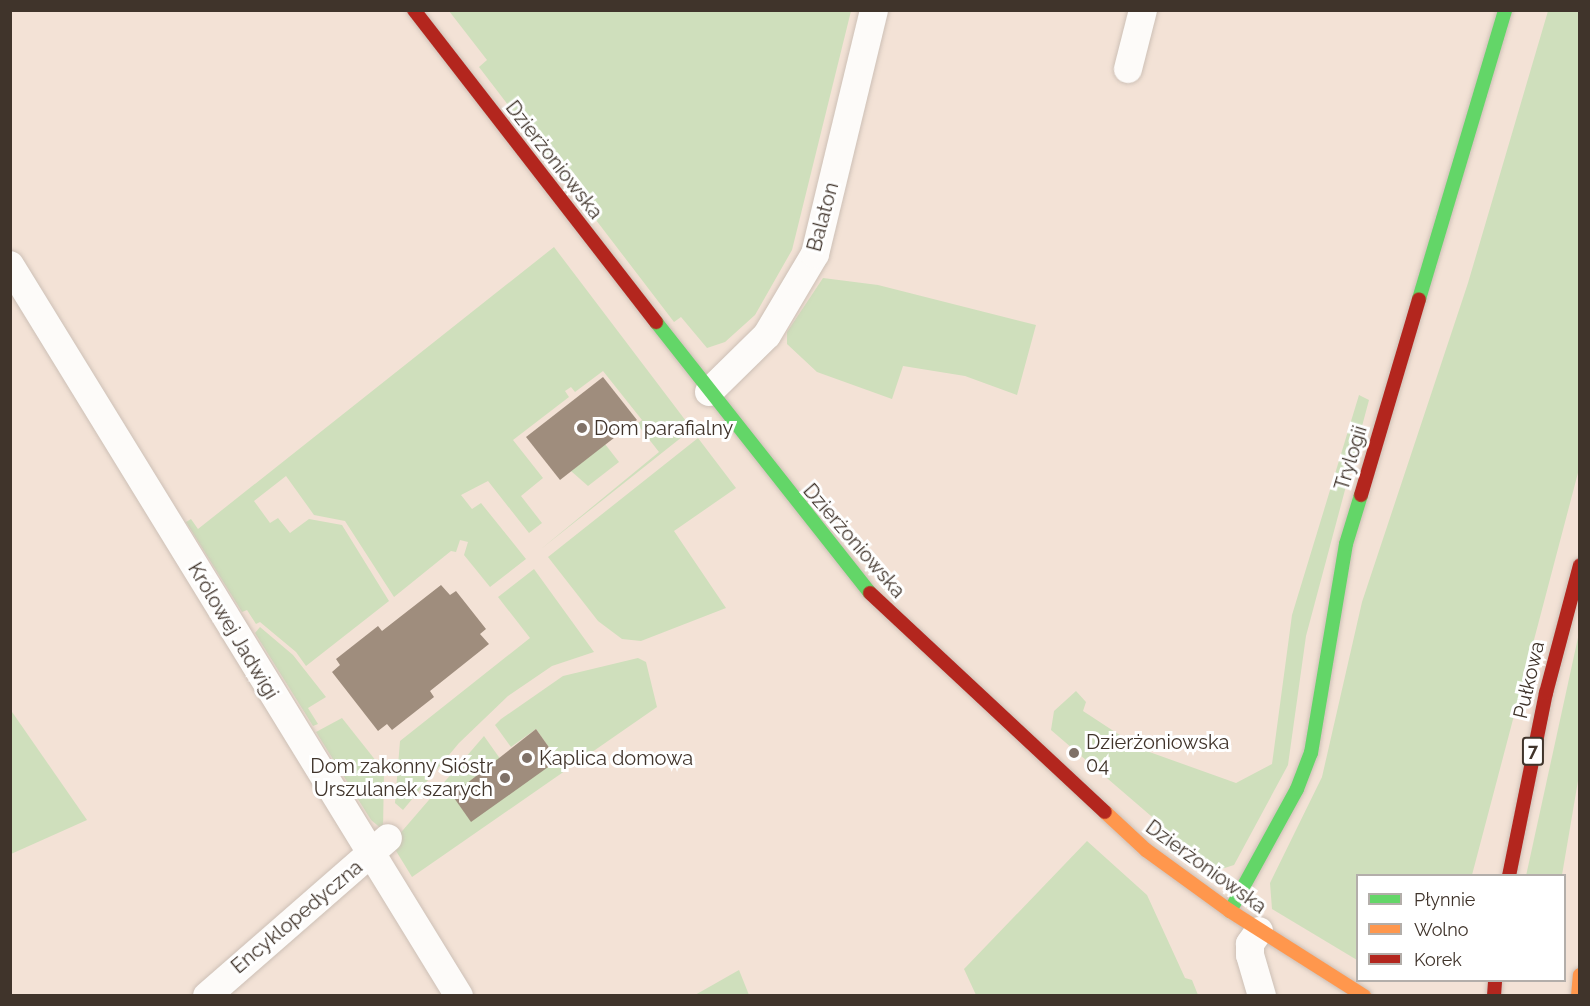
<!DOCTYPE html>
<html>
<head>
<meta charset="utf-8">
<style>
  body { margin:0 }
  #map { position:relative; width:1590px; height:1006px; overflow:hidden; background:#f3e2d6; font-family:Raleway,sans-serif }
  div>[style] { position:absolute }
  .green>* { inset:0; background:#cfdfbc }
  .building>* { inset:0; background:#9f8d7d }
  .roads { filter:drop-shadow(0 0 2px #cdc0b6) drop-shadow(0 0 2px #cdc0b6) }
  .street>* { height:28px; margin:-14px; padding:0 14px; transform-origin:14px; border-radius:14px; background:#fdfbf9 }
  .fast>* { height:14px; margin:-7px; padding:0 7px; transform-origin:7px; border-radius:7px; background:#63d668 }
  .slow>* { height:14px; margin:-7px; padding:0 7px; transform-origin:7px; border-radius:7px; background:#ff974d }
  .jam>* { height:14px; margin:-7px; padding:0 7px; transform-origin:7px; border-radius:7px; background:#b3261e }
  .dots>* { width:16px; height:16px; translate:-50% -50%; box-sizing:border-box; border:3px solid #fff; border-radius:50% }
  span { translate:-50% -50%; white-space:nowrap; text-align:center; line-height:1.15; -webkit-text-stroke:6px #fff; paint-order:stroke }
  .shield-label span { padding:2px 4px; background:#fff; border:2px solid; border-radius:4px; -webkit-text-stroke-width:0 }
  .shield-label { font-size:18px; color:#40342b; font-weight:700 }
  .street-label { font-size:20px; color:#40342b }
  .poi-label { font-size:20px; color:#40342b }
  .left { translate:0 -50%; text-align:left }
  .right { translate:-100% -50%; text-align:right }
  .frame { position:absolute; inset:0; border:12px solid #40342b; pointer-events:none }
  .legend { position:absolute; left:1356px; top:874px; width:210px; height:108px; box-sizing:border-box; background:#fff; border:2px solid #b3aeaa; margin:0; padding:8px 10px; list-style:none; font-size:18px; color:#40342b }
  .legend li { display:flex; align-items:center; gap:12px; height:30px }
  .legend b { width:30px; border:2px solid #b3aeaa }
</style>
</head>
<body>
<div id="map">
  <div class="green">
    <div style="clip-path:polygon(449px 11px,851px 11px,792px 250px,755px 315px,725px 342px,707px 348px,681px 317px,674px 322px,479px 67px,487px 60px)"></div>
    <div style="clip-path:polygon(1548px 11px,1579px 11px,1579px 469px,1472px 875px,1358px 876px,1357px 960px,1272px 909px,1270px 883px,1322px 777px,1362px 602px,1468px 283px)"></div>
    <div style="clip-path:polygon(554px 247px,692px 429px,541px 549px,659px 452px,637px 424px,642px 420px,603px 371px,575px 392px,571px 387px,565px 391px,569px 397px,513px 440px,543px 478px,521px 496px,542px 523px,529px 533px,488px 481px,461px 495px,472px 509px,481px 503px,526px 559px,490px 587px,464px 555px,468px 542px,460px 540px,456px 552px,451px 551px,394px 597px,345px 521px,314px 515px,286px 476px,254px 501px,270px 523px,278px 518px,290px 533px,309px 519px,342px 525px,389px 601px,306px 666px,296px 652px,260px 622px,256px 624px,247px 610px,242px 612px,186px 522px,191px 519px,198px 529px)"></div>
    <div style="clip-path:polygon(823px 278px,878px 285px,1036px 325px,1017px 395px,965px 376px,903px 366px,892px 399px,817px 372px,787px 344px,787px 332px)"></div>
    <div style="clip-path:polygon(1359px 395px,1369px 400px,1306px 636px,1288px 765px,1234px 865px,1215px 871px,1051px 730px,1054px 711px,1076px 691px,1086px 702px,1083px 711px,1141px 749px,1236px 783px,1272px 764px,1292px 615px)"></div>
    <div style="clip-path:polygon(698px 438px,736px 488px,674px 531px,726px 608px,641px 641px,622px 639px,598px 621px,548px 557px)"></div>
    <div style="clip-path:polygon(605px 444px,619px 462px,588px 486px,571px 471px)"></div>
    <div style="clip-path:polygon(534px 569px,594px 652px,552px 666px,508px 696px,459px 743px,403px 810px,395px 803px,400px 741px,530px 638px,498px 597px)"></div>
    <div style="clip-path:polygon(260px 627px,293px 655px,326px 697px,308px 708px,318px 724px,313px 726px,255px 633px)"></div>
    <div style="clip-path:polygon(1579px 633px,1579px 775px,1562px 875px,1526px 876px)"></div>
    <div style="clip-path:polygon(638px 658px,646px 662px,657px 707px,412px 877px,393px 846px,397px 837px,484px 736px,501px 760px,558px 760px,536px 729px,511px 747px,495px 725px,501px 719px,563px 676px)"></div>
    <div style="clip-path:polygon(10px 709px,87px 820px,11px 854px,10px 854px)"></div>
    <div style="clip-path:polygon(342px 718px,384px 771px,383px 830px,371px 820px,316px 732px)"></div>
    <div style="clip-path:polygon(1087px 841px,1147px 895px,1185px 978px,1192px 980px,1198px 995px,976px 995px,964px 969px)"></div>
    <div style="clip-path:polygon(739px 970px,749px 995px,695px 995px)"></div>
  </div>
  <div class="building">
    <div style="clip-path:polygon(603px 377px,637px 420px,560px 480px,526px 437px)"></div>
    <div style="clip-path:polygon(441px 585px,450px 595px,456px 591px,486px 629px,480px 634px,489px 644px,430px 691px,434px 697px,392px 730px,387px 724px,378px 731px,332px 672px,340px 665px,336px 659px,378px 626px,382px 631px)"></div>
    <div style="clip-path:polygon(536px 729px,558px 760px,471px 822px,452px 795px)"></div>
  </div>
  <div class="roads">
    <div class="street">
      <div style="left:1128px;top:69px;width:61px;rotate:-75.7deg"></div>
      <div style="left:10px;top:265px;width:858px;rotate:58.44deg"></div>
      <div style="left:709px;top:392px;width:81px;rotate:-44.5deg"></div>
      <div style="left:767px;top:335px;width:94px;rotate:-59.3deg"></div>
      <div style="left:815px;top:254px;width:251px;rotate:-76.4deg"></div>
      <div style="left:1259px;top:931px;width:16px;rotate:125deg"></div>
      <div style="left:1250px;top:944px;width:11px;rotate:90deg"></div>
      <div style="left:1250px;top:955px;width:43px;rotate:73.7deg"></div>
      <div style="left:207px;top:996px;width:240px;rotate:-41.1deg"></div>
    </div>
    <div class="fast">
      <div style="left:1419px;top:299px;width:302px;rotate:-73.4deg"></div>
      <div style="left:656px;top:322px;width:345px;rotate:51.7deg"></div>
      <div style="left:1230px;top:911px;width:139px;rotate:-61.2deg"></div>
      <div style="left:1297px;top:789px;width:39px;rotate:-69deg"></div>
      <div style="left:1311px;top:753px;width:212px;rotate:-80.5deg"></div>
      <div style="left:1346px;top:544px;width:51px;rotate:-73deg"></div>
    </div>
    <div class="slow">
      <div style="left:1105px;top:812px;width:56px;rotate:42.8deg"></div>
      <div style="left:1146px;top:850px;width:104px;rotate:36deg"></div>
      <div style="left:1230px;top:911px;width:159px;rotate:32.4deg"></div>
      <div style="left:1578px;top:996px;width:21px;rotate:-85deg"></div>
    </div>
    <div class="jam">
      <div style="left:414px;top:10px;width:395px;rotate:52.2deg"></div>
      <div style="left:1361px;top:495px;width:204px;rotate:-73.5deg"></div>
      <div style="left:870px;top:593px;width:321px;rotate:43deg"></div>
      <div style="left:1509px;top:876px;width:187px;rotate:-78.6deg"></div>
      <div style="left:1546px;top:693px;width:132px;rotate:-75.1deg"></div>
      <div style="left:1494px;top:996px;width:16px;rotate:-86deg"></div>
    </div>
  </div>
  <div class="dots">
    <div style="left:582px;top:428px;background:#7f7167"></div>
    <div style="left:1074px;top:753px;background:#7f7167"></div>
    <div style="left:527px;top:758px;background:#7f7167"></div>
    <div style="left:505px;top:778px;background:#7f7167"></div>
  </div>
  <div class="shield-label">
    <span style="left:1533px;top:751px">7</span>
  </div>
  <div class="street-label">
    <span style="left:554px;top:160px;rotate:52deg">Dzierżoniowska</span>
    <span style="left:823px;top:217px;rotate:-75deg">Balaton</span>
    <span style="left:1351px;top:458px;rotate:-73deg">Trylogii</span>
    <span style="left:854px;top:541px;rotate:49deg">Dzierżoniowska</span>
    <span style="left:233px;top:631px;rotate:59deg">Królowej Jadwigi</span>
    <span style="left:1529px;top:680px;rotate:-77deg">Pułkowa</span>
    <span style="left:1206px;top:867px;rotate:36deg">Dzierżoniowska</span>
    <span style="left:297px;top:917px;rotate:-40deg">Encyklopedyczna</span>
  </div>
  <div class="poi-label">
    <span class="left" style="left:594px;top:428px">Dom parafialny</span>
    <span class="left" style="left:1086px;top:754px">Dzierżoniowska<br>04</span>
    <span class="left" style="left:539px;top:758px">Kaplica domowa</span>
    <span class="right" style="left:493px;top:778px">Dom zakonny Sióstr<br>Urszulanek szarych</span>
  </div>
  <div class="frame"></div>
  <ul class="legend">
  <li><b style="height:8px;background:#63d668"></b>Płynnie</li>
  <li><b style="height:8px;background:#ff974d"></b>Wolno</li>
  <li><b style="height:8px;background:#b3261e"></b>Korek</li>
  </ul>
</div>
</body>
</html>
